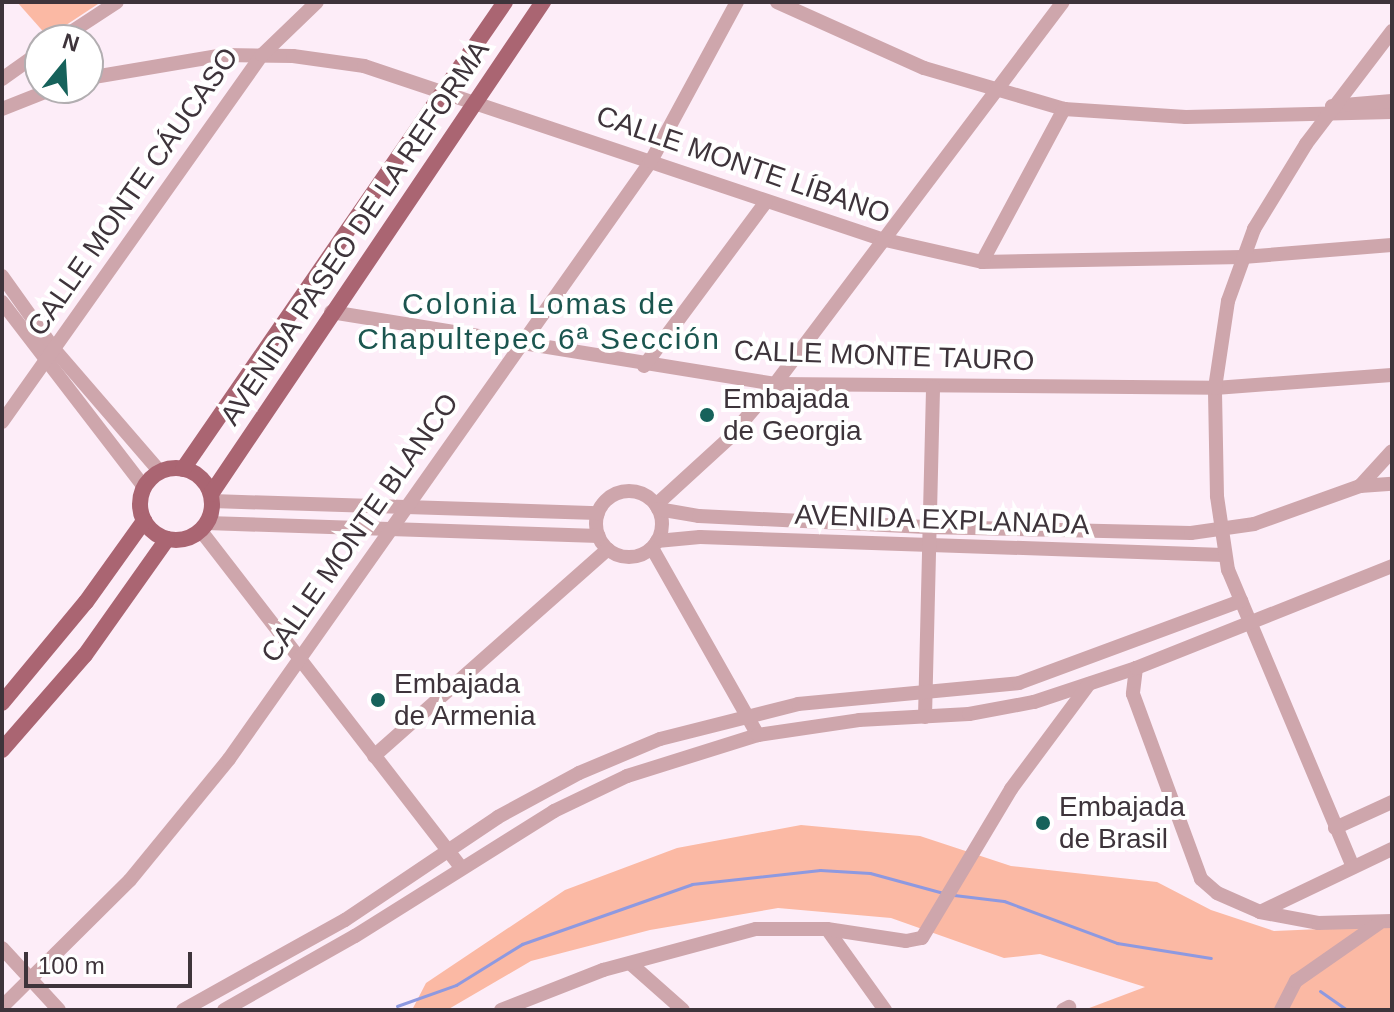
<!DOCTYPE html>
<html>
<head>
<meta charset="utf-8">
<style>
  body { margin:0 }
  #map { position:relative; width:1394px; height:1012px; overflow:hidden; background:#fdedf8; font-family:Helvetica,sans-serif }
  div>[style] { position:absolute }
  .green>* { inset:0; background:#fbb9a4 }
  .stream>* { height:3px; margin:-1.5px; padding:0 1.5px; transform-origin:1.5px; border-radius:1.5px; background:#8e99e0 }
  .minor>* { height:14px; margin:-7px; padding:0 7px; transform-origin:7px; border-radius:7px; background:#cea6ac }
  .minor>.ring { margin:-7px; padding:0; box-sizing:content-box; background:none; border:14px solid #cea6ac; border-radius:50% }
  .major>* { height:16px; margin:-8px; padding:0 8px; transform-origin:8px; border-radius:8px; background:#aa6572 }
  .major>.ring { margin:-8px; padding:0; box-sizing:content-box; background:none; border:16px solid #aa6572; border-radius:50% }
  .dots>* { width:22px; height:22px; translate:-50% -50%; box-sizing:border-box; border:4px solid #fff; border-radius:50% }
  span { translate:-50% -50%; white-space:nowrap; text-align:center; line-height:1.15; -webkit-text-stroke:8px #fff; paint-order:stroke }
  .street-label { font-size:28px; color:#3e343b }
  .poi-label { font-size:28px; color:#3e343b }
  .left { translate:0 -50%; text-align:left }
  .neighbourhood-label { font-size:30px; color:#1b554f; letter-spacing:2px }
  .frame { position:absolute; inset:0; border:4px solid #3e343b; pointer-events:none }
  .north { position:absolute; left:24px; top:24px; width:80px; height:80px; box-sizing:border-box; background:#fff; border:2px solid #b2aeb1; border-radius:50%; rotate:18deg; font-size:22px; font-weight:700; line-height:32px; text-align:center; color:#3e343b }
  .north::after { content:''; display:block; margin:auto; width:28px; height:36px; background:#16625b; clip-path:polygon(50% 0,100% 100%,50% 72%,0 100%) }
  .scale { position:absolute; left:24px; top:952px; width:168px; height:36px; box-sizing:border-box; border:4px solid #3e343b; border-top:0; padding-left:10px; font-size:24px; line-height:28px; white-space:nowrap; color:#3e343b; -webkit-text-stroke:6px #fff; paint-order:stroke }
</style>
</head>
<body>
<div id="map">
  <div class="green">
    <div style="clip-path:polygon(17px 2px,101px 2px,48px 37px)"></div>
    <div style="clip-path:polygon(801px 825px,920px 836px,1011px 866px,1157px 882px,1211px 910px,1274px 931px,1392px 926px,1392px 1010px,1084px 1010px,1145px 987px,1040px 954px,1004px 958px,891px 918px,778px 908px,650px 930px,531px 961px,447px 1010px,412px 1010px,426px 983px,565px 890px,677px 848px)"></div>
  </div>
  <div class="stream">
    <div style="left:954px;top:895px;width:50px;rotate:6.8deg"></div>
    <div style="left:1004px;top:901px;width:121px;rotate:20.4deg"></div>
    <div style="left:1117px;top:943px;width:95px;rotate:9.1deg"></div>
    <div style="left:1320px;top:991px;width:33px;rotate:35deg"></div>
    <div style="left:397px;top:1006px;width:63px;rotate:-19.6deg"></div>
    <div style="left:456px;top:985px;width:78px;rotate:-31.8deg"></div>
    <div style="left:522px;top:944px;width:180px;rotate:-19.4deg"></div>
    <div style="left:692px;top:884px;width:129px;rotate:-6.2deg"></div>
    <div style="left:820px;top:870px;width:50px;rotate:3.4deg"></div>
    <div style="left:870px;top:873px;width:76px;rotate:15.3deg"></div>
  </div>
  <div class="minor">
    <div style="left:777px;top:2px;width:161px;rotate:24.2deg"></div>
    <div style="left:924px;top:68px;width:146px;rotate:16.3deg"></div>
    <div style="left:1064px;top:109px;width:122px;rotate:3.8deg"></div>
    <div style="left:1186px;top:117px;width:206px;rotate:-1.4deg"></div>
    <div style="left:59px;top:40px;width:69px;rotate:-33.2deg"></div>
    <div style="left:88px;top:78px;width:138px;rotate:-9.6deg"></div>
    <div style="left:224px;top:55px;width:69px;rotate:0.8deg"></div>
    <div style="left:293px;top:56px;width:72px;rotate:8deg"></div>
    <div style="left:364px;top:66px;width:545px;rotate:18.5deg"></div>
    <div style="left:881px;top:239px;width:104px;rotate:12.8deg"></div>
    <div style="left:982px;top:262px;width:261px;rotate:-1.1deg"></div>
    <div style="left:1243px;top:257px;width:149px;rotate:-4.6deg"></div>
    <div style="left:2px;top:79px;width:47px;rotate:-35.4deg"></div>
    <div style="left:1332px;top:106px;width:60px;rotate:-4.8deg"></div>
    <div style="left:2px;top:109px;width:57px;rotate:-21.6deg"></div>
    <div style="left:982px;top:262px;width:174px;rotate:-61.8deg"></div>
    <div style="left:2px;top:276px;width:90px;rotate:54.5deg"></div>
    <div style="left:54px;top:349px;width:162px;rotate:49.2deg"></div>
    <div style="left:2px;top:302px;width:233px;rotate:52.5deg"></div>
    <div style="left:331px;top:312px;width:450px;rotate:9.2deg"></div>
    <div style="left:775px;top:384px;width:440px;rotate:0.5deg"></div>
    <div style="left:1215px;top:388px;width:177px;rotate:-4.2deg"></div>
    <div style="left:644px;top:366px;width:204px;rotate:-53.4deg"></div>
    <div style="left:2px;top:422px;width:450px;rotate:-54.7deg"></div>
    <div style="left:262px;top:55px;width:76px;rotate:-43.9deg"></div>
    <div style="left:1360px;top:486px;width:47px;rotate:-47.6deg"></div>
    <div class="ring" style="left:596px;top:491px;width:52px;height:52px"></div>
    <div style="left:212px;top:501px;width:386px;rotate:1.8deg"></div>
    <div style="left:656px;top:505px;width:98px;rotate:-42.5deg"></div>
    <div style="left:728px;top:439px;width:72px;rotate:-49.5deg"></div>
    <div style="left:775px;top:384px;width:478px;rotate:-53deg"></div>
    <div style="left:658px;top:509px;width:42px;rotate:9.7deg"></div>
    <div style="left:699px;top:516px;width:227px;rotate:2.8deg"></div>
    <div style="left:926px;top:527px;width:265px;rotate:1.3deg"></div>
    <div style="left:1191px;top:533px;width:64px;rotate:-8.1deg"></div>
    <div style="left:1254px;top:524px;width:113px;rotate:-19.7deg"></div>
    <div style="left:1360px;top:486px;width:32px;rotate:-4deg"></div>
    <div style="left:207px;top:523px;width:392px;rotate:1.9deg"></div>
    <div style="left:201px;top:531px;width:426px;rotate:52.3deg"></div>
    <div style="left:657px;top:541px;width:43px;rotate:-5.3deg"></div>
    <div style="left:700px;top:537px;width:524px;rotate:1.97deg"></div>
    <div style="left:652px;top:548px;width:215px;rotate:60.5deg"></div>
    <div style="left:1136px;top:668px;width:26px;rotate:97deg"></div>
    <div style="left:1133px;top:694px;width:197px;rotate:69.8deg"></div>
    <div style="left:1201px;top:879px;width:21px;rotate:41deg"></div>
    <div style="left:1217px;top:893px;width:47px;rotate:23.8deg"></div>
    <div style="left:1260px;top:912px;width:59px;rotate:10.7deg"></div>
    <div style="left:1318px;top:923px;width:74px;rotate:-1.5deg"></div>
    <div style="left:925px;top:717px;width:330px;rotate:-88.6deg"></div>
    <div style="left:374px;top:756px;width:312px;rotate:-41.5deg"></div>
    <div style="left:1335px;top:828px;width:63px;rotate:-24.5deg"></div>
    <div style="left:1353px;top:867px;width:322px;rotate:-112.8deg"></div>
    <div style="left:1228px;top:570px;width:75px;rotate:-98.5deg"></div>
    <div style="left:1217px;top:496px;width:108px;rotate:-91.1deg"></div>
    <div style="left:1215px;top:388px;width:88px;rotate:-81.5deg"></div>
    <div style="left:1228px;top:301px;width:77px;rotate:-70.1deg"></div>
    <div style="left:1254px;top:229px;width:100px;rotate:-58.5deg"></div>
    <div style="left:1306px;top:144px;width:142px;rotate:-52.7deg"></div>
    <div style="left:1260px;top:912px;width:146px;rotate:-25.5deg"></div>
    <div style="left:827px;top:929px;width:100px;rotate:54.4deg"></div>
    <div style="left:2px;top:948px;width:84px;rotate:47.4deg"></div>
    <div style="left:631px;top:964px;width:69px;rotate:41.5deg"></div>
    <div style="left:2px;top:1007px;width:180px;rotate:-44.8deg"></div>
    <div style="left:130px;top:880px;width:156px;rotate:-50.7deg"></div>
    <div style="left:229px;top:759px;width:732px;rotate:-54.79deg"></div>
    <div style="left:651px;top:161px;width:181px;rotate:-61.6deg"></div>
    <div style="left:183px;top:1010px;width:185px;rotate:-29.1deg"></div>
    <div style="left:345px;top:920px;width:184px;rotate:-33.9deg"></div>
    <div style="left:498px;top:817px;width:92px;rotate:-28.5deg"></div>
    <div style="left:579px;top:773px;width:88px;rotate:-22.8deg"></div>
    <div style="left:660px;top:739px;width:142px;rotate:-14.2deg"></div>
    <div style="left:798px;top:704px;width:222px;rotate:-5.4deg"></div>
    <div style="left:1019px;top:683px;width:237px;rotate:-20.3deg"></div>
    <div style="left:224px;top:1010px;width:150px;rotate:-29.5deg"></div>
    <div style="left:355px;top:936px;width:235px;rotate:-32.1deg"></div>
    <div style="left:554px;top:811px;width:81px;rotate:-25.6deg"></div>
    <div style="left:627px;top:776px;width:137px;rotate:-17.4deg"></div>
    <div style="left:758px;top:735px;width:102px;rotate:-8.4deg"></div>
    <div style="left:859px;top:720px;width:110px;rotate:-3.1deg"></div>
    <div style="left:969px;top:714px;width:66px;rotate:-10.5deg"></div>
    <div style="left:1034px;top:702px;width:108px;rotate:-18.4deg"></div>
    <div style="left:1136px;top:668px;width:276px;rotate:-21.7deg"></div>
    <div style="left:501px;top:1010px;width:110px;rotate:-21.4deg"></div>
    <div style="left:603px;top:970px;width:158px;rotate:-15deg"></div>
    <div style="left:756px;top:929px;width:71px"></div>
    <div style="left:827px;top:929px;width:80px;rotate:8.6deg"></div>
    <div style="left:906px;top:941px;width:16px;rotate:-11deg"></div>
    <div style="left:922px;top:938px;width:174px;rotate:-59.1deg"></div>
    <div style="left:1011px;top:789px;width:131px;rotate:-53.4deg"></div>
    <div style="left:1063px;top:1010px;width:7px;rotate:-27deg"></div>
    <div style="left:1281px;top:1010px;width:33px;rotate:-63deg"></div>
    <div style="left:1296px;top:981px;width:101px;rotate:-34.9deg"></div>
  </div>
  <div class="major">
    <div class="ring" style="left:140px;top:468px;width:56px;height:56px"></div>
    <div style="left:183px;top:469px;width:567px;rotate:-55.41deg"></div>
    <div style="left:211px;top:494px;width:594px;rotate:-55.99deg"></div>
    <div style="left:2px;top:703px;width:131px;rotate:-50.3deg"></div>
    <div style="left:86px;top:602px;width:100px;rotate:-54.4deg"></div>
    <div style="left:2px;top:750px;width:126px;rotate:-48.9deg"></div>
    <div style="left:85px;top:655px;width:142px;rotate:-54.7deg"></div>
  </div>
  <div class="dots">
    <div style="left:707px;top:415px;background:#16625b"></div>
    <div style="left:378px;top:700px;background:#16625b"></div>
    <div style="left:1043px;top:823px;background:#16625b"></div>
  </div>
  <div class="street-label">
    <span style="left:743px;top:165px;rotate:19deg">CALLE MONTE LÍBANO</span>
    <span style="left:133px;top:192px;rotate:-55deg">CALLE MONTE CÁUCASO</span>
    <span style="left:355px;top:233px;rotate:-56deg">AVENIDA PASEO DE LA REFORMA</span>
    <span style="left:884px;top:356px;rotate:2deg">CALLE MONTE TAURO</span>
    <span style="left:942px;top:520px;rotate:2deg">AVENIDA EXPLANADA</span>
    <span style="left:360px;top:528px;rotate:-55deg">CALLE MONTE BLANCO</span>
  </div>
  <div class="poi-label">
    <span class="left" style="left:723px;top:415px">Embajada<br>de Georgia</span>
    <span class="left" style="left:394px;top:700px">Embajada<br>de Armenia</span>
    <span class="left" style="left:1059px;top:823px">Embajada<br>de Brasil</span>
  </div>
  <div class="neighbourhood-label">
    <span style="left:539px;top:321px">Colonia Lomas de<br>Chapultepec 6ª Sección</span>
  </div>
  <div class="frame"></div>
  <div class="north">N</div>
  <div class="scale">100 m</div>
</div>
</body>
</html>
